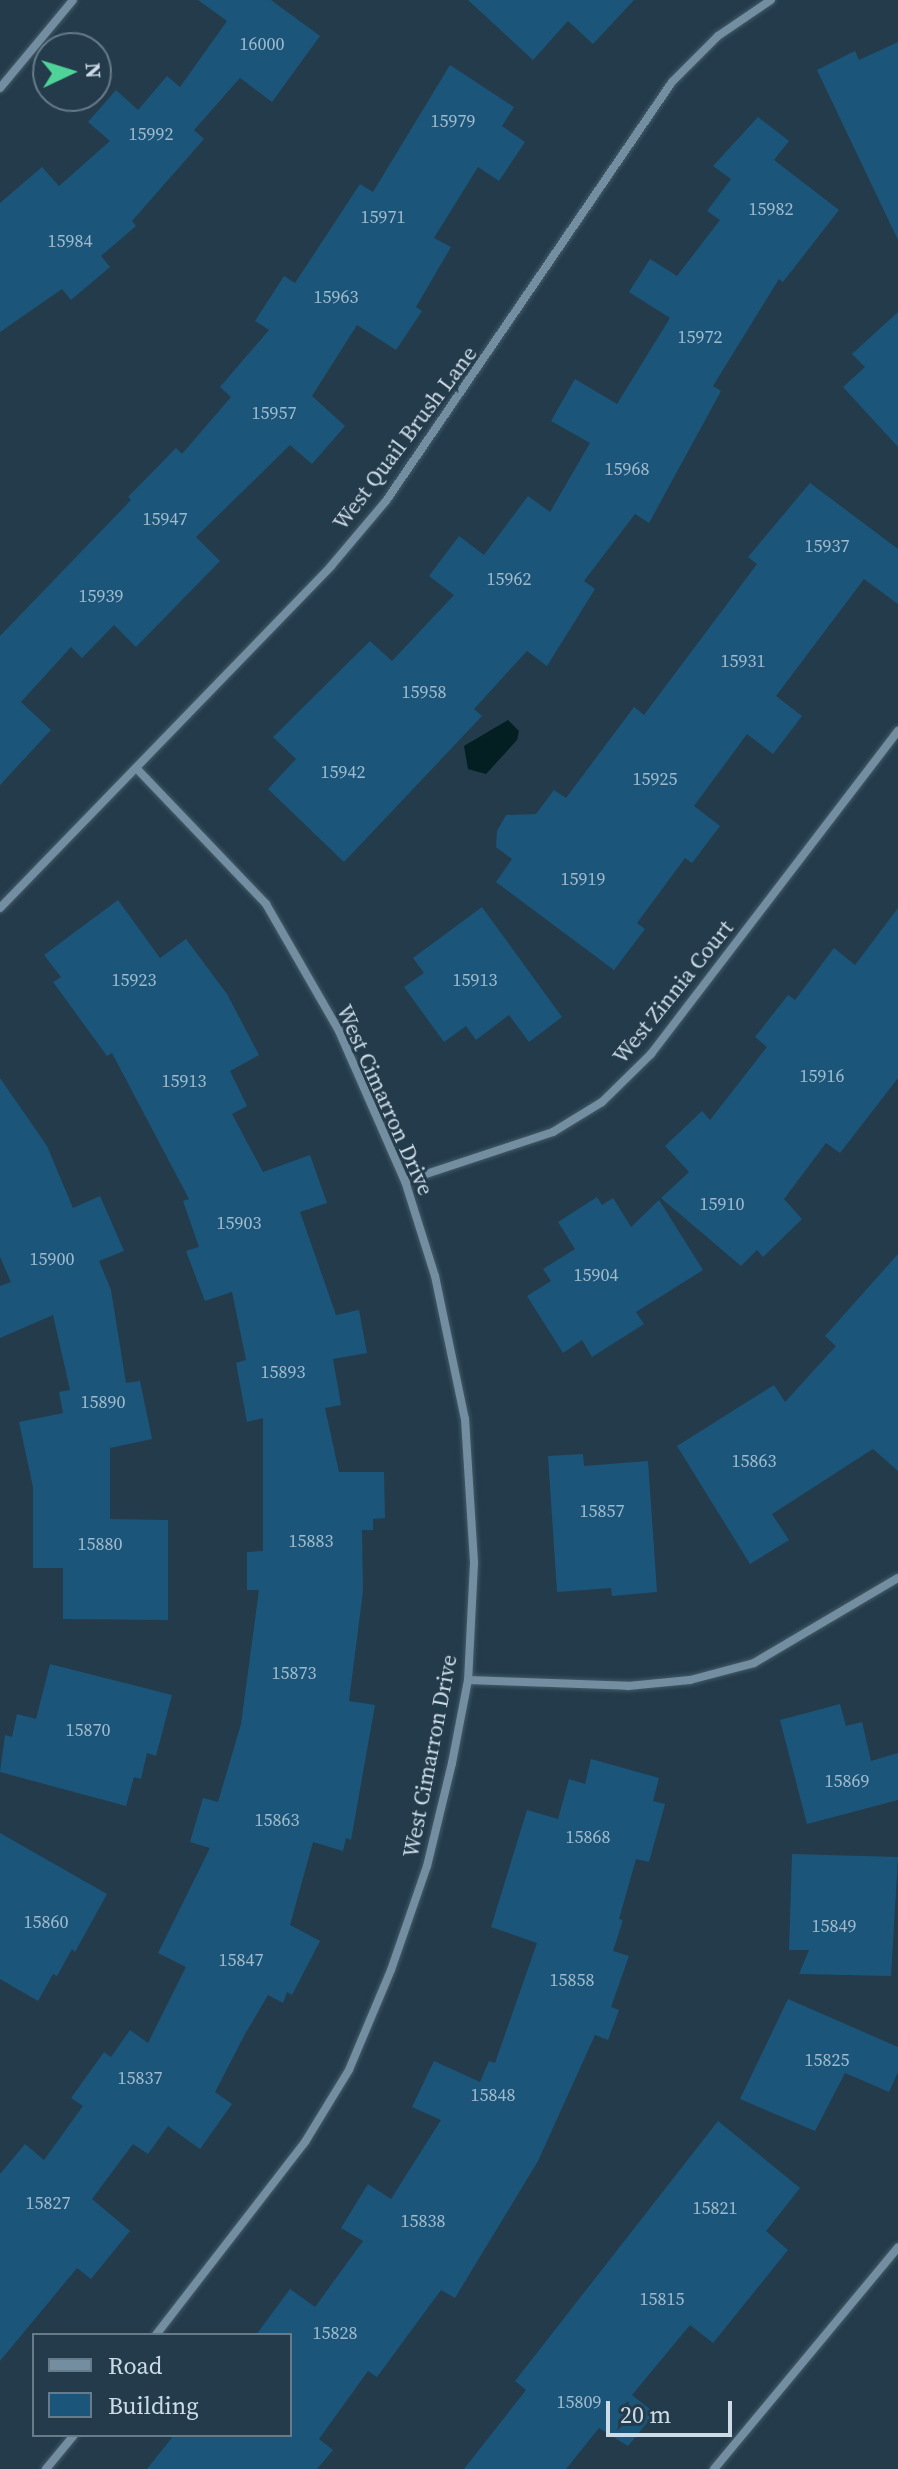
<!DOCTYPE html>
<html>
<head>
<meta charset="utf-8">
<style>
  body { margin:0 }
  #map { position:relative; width:898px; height:2469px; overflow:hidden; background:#233b4b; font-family:"Source Serif 4",serif }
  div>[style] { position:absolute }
  .water>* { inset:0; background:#031f22 }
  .building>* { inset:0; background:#1b567a }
  .roads { filter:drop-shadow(0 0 2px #445a67) drop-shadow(0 0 2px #445a67) }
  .minor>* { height:8px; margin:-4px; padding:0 4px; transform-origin:4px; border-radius:4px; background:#748ea1 }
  span { translate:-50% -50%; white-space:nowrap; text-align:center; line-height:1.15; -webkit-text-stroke:6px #233b4b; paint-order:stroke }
  .number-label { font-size:18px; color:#a0bacb }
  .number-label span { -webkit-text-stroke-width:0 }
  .street-label { font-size:22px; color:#cddbe6 }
  .legend { position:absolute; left:32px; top:2333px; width:260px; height:104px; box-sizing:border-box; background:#233b4b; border:2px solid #677b89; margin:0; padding:10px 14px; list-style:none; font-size:24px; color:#cddbe6 }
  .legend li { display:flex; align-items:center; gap:16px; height:40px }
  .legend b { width:40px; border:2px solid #677b89 }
  .north { position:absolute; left:32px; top:32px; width:80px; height:80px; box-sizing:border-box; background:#233b4b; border:2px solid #677b89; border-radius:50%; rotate:86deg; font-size:22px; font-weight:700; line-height:32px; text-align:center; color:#cddbe6 }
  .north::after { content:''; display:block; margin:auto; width:28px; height:36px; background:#50d398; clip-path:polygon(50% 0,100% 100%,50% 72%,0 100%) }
  .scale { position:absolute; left:606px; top:2401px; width:126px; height:36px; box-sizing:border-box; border:4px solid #cddbe6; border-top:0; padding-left:10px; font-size:24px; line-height:28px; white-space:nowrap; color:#cddbe6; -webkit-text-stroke:6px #233b4b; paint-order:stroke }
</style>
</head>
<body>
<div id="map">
  <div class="water">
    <div style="clip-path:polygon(508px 720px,519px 731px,517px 740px,486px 774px,468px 769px,464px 746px)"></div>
  </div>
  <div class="building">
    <div style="clip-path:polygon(198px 0,271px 0,320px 36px,272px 102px,240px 78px,194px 130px,204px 139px,132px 221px,136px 226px,101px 256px,110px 267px,71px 300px,62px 289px,0 332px,0 203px,42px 167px,59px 186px,110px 141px,88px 122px,116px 90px,138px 110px,167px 76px,180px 87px,227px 21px)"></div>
    <div style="clip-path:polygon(468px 0,634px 0,593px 44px,568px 21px,533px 60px)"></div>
    <div style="clip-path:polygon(898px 42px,898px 240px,817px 70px,855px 51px,859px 60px)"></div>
    <div style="clip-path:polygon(450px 65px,514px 107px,502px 126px,525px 142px,499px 181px,478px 167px,434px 238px,451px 247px,416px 307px,422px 311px,396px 350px,357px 325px,312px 396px,345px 426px,312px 464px,290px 445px,196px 537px,220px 561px,136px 647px,114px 625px,82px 658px,71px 647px,21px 702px,51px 730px,0 785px,0 636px,131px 500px,128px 497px,176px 448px,182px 454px,231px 397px,220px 387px,269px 330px,255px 321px,284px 276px,295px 283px,360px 184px,373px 192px)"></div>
    <div style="clip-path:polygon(758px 117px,789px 141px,774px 160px,839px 210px,783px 282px,779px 279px,713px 386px,721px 391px,649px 523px,635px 514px,584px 581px,595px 589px,547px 666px,527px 651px,474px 709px,482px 716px,344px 862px,268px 789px,296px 759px,273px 737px,370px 641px,392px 661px,454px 595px,429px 576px,459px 536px,484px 555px,528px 496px,550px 512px,590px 443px,551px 421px,575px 379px,617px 404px,670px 318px,629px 292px,650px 259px,677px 276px,720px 220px,707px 211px,731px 179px,713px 166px)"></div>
    <div style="clip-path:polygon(898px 312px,898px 447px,843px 387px,865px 367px,852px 354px)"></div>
    <div style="clip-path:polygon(810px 483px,898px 549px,898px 604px,864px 579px,776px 696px,802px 716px,773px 754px,747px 734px,694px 806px,720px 826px,692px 863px,685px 858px,637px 923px,645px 929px,614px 970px,496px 882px,512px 859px,496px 847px,497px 831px,506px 815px,536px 814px,554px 790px,566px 798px,634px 707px,644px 715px,757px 564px,748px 557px)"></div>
    <div style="clip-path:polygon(118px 900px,160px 958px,186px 939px,227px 994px,259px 1055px,230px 1071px,247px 1106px,232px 1114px,263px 1172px,310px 1155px,327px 1203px,300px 1212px,336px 1315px,359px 1310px,367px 1353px,333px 1359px,341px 1405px,325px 1408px,339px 1472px,384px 1472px,385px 1518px,373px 1519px,373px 1530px,362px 1530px,363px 1591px,349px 1701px,375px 1705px,351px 1840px,346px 1838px,343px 1851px,313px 1842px,290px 1925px,320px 1941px,292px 1995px,287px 1992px,283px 2003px,268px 1995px,244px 2036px,215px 2092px,232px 2104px,200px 2149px,168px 2126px,148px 2154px,133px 2144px,92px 2199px,130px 2231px,91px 2279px,77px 2268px,0 2361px,0 2174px,25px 2144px,44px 2160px,83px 2106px,71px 2098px,104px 2052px,111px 2057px,130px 2030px,148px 2043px,186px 1967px,158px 1953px,210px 1848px,190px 1842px,203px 1798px,218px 1802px,241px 1724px,259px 1590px,247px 1590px,247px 1552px,263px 1551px,263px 1418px,247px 1422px,236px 1363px,246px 1360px,232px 1292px,205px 1301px,186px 1251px,199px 1247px,183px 1201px,189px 1199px,112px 1053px,107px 1056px,53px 982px,61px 977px,44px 955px)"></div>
    <div style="clip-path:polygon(482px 907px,562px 1017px,529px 1042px,509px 1015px,476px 1040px,466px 1026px,444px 1042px,404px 987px,424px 973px,413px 958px)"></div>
    <div style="clip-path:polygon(898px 908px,898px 1078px,840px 1153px,826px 1143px,784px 1199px,802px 1219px,763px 1257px,757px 1250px,741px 1266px,661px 1198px,689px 1172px,665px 1146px,702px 1111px,710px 1120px,767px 1047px,755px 1037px,788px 995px,795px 1000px,834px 948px,855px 965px)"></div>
    <div style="clip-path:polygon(0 1078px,47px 1146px,73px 1208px,100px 1196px,124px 1251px,99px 1261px,111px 1290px,126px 1383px,140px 1381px,152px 1439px,110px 1448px,110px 1519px,168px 1520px,168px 1620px,63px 1619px,63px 1568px,33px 1568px,33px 1487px,19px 1422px,63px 1413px,59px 1392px,70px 1390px,53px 1315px,0 1338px,0 1286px,11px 1282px,0 1257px)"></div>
    <div style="clip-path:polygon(597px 1197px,602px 1205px,613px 1198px,631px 1227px,659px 1200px,703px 1270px,636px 1312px,644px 1324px,592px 1357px,582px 1340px,563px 1353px,527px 1296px,551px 1281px,543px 1269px,575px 1249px,558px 1222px)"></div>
    <div style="clip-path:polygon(898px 1254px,898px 1471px,873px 1449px,772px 1514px,789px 1540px,750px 1564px,677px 1446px,774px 1385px,785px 1402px,836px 1346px,825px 1336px)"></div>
    <div style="clip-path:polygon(583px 1454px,584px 1466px,648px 1461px,657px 1592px,612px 1596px,611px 1588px,557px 1592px,548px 1456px)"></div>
    <div style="clip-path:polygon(50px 1664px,172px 1695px,156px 1756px,147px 1753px,141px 1779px,134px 1777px,126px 1806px,0 1772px,5px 1735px,12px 1737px,17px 1714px,36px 1719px)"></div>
    <div style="clip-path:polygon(840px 1704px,846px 1726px,862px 1722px,871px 1761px,898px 1753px,898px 1800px,807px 1824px,780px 1720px)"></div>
    <div style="clip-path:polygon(591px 1759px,659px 1778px,653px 1801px,665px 1804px,649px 1862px,636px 1859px,619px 1919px,623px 1920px,613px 1951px,629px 1956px,611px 2007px,619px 2010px,608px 2040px,595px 2035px,538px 2161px,455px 2298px,441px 2290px,377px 2377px,368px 2371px,319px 2439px,333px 2450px,317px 2469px,147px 2469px,174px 2435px,290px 2435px,290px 2335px,256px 2335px,290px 2289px,315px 2307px,363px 2241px,341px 2228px,368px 2184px,391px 2199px,441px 2120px,412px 2107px,434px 2061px,480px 2082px,489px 2061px,495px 2063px,537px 1943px,491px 1927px,527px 1810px,558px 1819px,569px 1779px,585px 1784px)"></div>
    <div style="clip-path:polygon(0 1833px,107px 1894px,75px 1952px,72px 1949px,57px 1976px,53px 1974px,38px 2001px,0 1979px)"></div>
    <div style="clip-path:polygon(792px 1854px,898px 1857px,891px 1976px,799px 1974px,809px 1950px,789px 1950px)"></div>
    <div style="clip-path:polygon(788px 1999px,898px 2047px,898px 2072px,889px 2092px,845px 2073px,815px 2131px,740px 2099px)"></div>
    <div style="clip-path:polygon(718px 2121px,800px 2188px,766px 2231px,788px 2250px,713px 2343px,690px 2325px,632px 2395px,655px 2413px,628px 2446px,599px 2428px,566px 2469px,464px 2469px,526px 2390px,515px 2381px)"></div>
  </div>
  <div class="roads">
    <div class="minor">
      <div style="left:0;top:88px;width:114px;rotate:-50.3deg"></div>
      <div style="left:137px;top:769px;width:187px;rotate:46.3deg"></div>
      <div style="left:266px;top:904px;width:146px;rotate:60.1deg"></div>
      <div style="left:339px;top:1031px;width:164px;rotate:66.3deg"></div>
      <div style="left:405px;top:1181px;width:100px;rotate:72.5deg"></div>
      <div style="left:435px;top:1276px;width:146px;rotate:78.2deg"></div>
      <div style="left:465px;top:1419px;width:144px;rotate:86.4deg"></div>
      <div style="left:474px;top:1563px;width:117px;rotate:92.9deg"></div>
      <div style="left:468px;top:1680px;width:85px;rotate:100.9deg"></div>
      <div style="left:452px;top:1763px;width:106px;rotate:103.6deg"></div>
      <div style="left:427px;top:1866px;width:110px;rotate:109.1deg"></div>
      <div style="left:391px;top:1970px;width:108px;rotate:112.8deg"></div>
      <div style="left:349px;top:2070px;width:84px;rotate:121.4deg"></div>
      <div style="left:305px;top:2142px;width:244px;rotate:127.7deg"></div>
      <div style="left:0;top:908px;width:476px;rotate:-45.9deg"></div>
      <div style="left:331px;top:566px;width:85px;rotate:-49.8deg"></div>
      <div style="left:386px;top:501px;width:507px;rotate:-55.68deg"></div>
      <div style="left:672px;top:82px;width:65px;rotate:-45deg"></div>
      <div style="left:718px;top:36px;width:64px;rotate:-34.2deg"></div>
      <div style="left:405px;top:1181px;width:156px;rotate:-18.3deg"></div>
      <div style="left:553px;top:1132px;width:57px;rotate:-31.5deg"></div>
      <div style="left:602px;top:1102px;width:69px;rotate:-44.4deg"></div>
      <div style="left:651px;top:1054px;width:407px;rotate:-52.6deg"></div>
      <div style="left:468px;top:1680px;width:160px;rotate:2.1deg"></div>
      <div style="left:628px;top:1686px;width:62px;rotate:-5.5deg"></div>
      <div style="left:690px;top:1680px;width:66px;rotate:-14.9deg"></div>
      <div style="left:754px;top:1663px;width:167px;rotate:-30.6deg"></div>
      <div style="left:46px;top:2469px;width:44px;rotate:-50.5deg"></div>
      <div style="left:714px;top:2469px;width:288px;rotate:-50.3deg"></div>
    </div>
  </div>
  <div class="number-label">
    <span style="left:262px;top:44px">16000</span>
    <span style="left:453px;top:121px">15979</span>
    <span style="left:151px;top:134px">15992</span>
    <span style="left:771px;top:209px">15982</span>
    <span style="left:383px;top:217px">15971</span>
    <span style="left:70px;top:241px">15984</span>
    <span style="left:336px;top:297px">15963</span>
    <span style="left:700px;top:337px">15972</span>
    <span style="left:274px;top:413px">15957</span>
    <span style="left:627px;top:469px">15968</span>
    <span style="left:165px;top:519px">15947</span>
    <span style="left:827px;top:546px">15937</span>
    <span style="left:509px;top:579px">15962</span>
    <span style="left:101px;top:596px">15939</span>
    <span style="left:743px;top:661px">15931</span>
    <span style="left:424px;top:692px">15958</span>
    <span style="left:343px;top:772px">15942</span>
    <span style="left:655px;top:779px">15925</span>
    <span style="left:583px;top:879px">15919</span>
    <span style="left:134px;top:980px">15923</span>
    <span style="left:475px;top:980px">15913</span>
    <span style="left:822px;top:1076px">15916</span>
    <span style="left:184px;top:1081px">15913</span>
    <span style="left:722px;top:1204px">15910</span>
    <span style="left:239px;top:1223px">15903</span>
    <span style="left:52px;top:1259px">15900</span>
    <span style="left:596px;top:1275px">15904</span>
    <span style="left:283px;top:1372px">15893</span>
    <span style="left:103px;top:1402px">15890</span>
    <span style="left:754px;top:1461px">15863</span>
    <span style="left:602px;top:1511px">15857</span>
    <span style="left:311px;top:1541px">15883</span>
    <span style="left:100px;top:1544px">15880</span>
    <span style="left:294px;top:1673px">15873</span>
    <span style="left:88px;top:1730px">15870</span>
    <span style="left:847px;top:1781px">15869</span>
    <span style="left:277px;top:1820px">15863</span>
    <span style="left:588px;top:1837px">15868</span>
    <span style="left:46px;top:1922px">15860</span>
    <span style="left:834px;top:1926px">15849</span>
    <span style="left:241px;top:1960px">15847</span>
    <span style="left:572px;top:1980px">15858</span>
    <span style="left:827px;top:2060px">15825</span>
    <span style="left:140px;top:2078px">15837</span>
    <span style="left:493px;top:2095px">15848</span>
    <span style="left:48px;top:2203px">15827</span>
    <span style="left:715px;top:2208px">15821</span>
    <span style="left:423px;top:2221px">15838</span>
    <span style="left:662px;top:2299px">15815</span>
    <span style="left:335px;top:2333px">15828</span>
    <span style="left:579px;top:2402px">15809</span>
  </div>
  <div class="street-label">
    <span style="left:405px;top:438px;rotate:-53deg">West Quail Brush Lane</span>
    <span style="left:673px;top:992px;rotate:-51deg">West Zinnia Court</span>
    <span style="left:385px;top:1100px;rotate:66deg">West Cimarron Drive</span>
    <span style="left:430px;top:1756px;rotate:-79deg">West Cimarron Drive</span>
  </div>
  <ul class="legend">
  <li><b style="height:10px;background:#748ea1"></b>Road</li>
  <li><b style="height:22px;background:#1b567a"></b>Building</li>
  </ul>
  <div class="north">N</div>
  <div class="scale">20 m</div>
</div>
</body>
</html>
